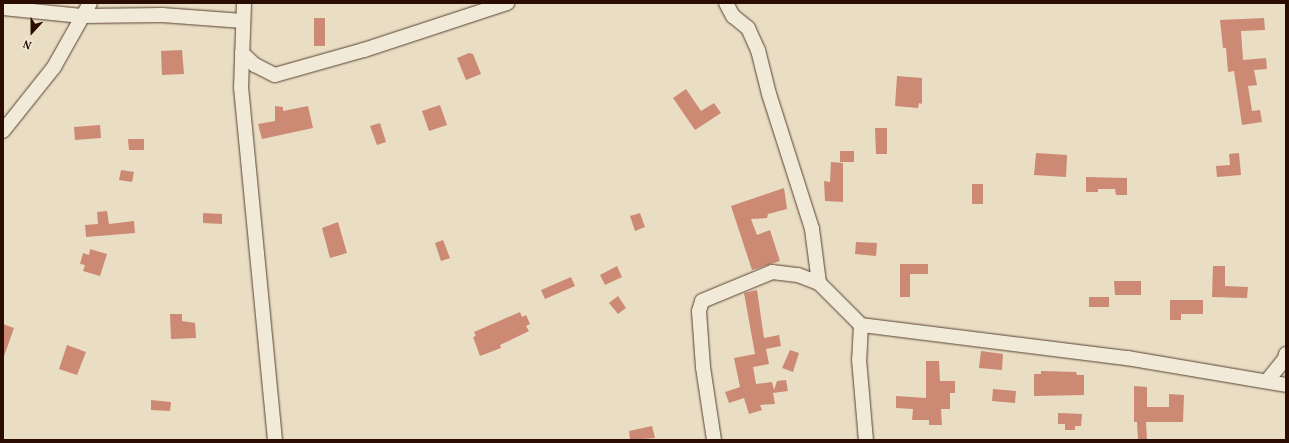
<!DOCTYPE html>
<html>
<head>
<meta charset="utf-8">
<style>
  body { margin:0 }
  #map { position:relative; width:1289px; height:443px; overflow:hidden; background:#e9dec3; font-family:Vollkorn,serif }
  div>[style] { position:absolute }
  .building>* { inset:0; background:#cc8973 }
  .roads { filter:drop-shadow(0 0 1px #5a4031) drop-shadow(0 0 1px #5a4031) }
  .minor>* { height:14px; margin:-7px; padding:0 7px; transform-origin:7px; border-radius:7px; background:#f1ead8 }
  span { translate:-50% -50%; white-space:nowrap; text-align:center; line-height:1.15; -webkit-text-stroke:3px #f1ead8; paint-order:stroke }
  .frame { position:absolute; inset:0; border:4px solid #2a0c00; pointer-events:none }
  .north { position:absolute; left:12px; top:12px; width:40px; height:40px; -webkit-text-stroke:3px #f1ead8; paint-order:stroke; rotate:201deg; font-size:11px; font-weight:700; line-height:16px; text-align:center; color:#2a0c00 }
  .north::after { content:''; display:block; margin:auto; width:14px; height:18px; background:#2a0c00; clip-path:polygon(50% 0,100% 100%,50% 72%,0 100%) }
</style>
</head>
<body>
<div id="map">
  <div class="building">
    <div style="clip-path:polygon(314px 18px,325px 18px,325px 46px,314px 46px)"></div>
    <div style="clip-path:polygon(1264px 18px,1265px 30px,1241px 31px,1243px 60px,1266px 58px,1267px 69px,1254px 70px,1257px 85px,1248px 86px,1252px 111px,1260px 110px,1262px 122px,1242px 125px,1234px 71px,1228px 72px,1226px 48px,1223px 48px,1220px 20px)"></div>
    <div style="clip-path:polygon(182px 50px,184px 74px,162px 75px,161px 51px)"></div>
    <div style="clip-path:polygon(469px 53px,473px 54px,481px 74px,466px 80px,457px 58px)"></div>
    <div style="clip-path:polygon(897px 76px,922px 78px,922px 104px,919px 103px,918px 108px,895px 106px)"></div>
    <div style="clip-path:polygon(686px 89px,701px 111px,714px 103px,721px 113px,695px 130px,673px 98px)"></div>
    <div style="clip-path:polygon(440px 105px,447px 125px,429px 131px,422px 111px)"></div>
    <div style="clip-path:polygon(275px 106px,283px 107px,283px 111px,308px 106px,313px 128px,262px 139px,258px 124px,275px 121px)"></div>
    <div style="clip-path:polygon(380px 123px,386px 142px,377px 145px,370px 126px)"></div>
    <div style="clip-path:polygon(100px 125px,101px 138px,75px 140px,74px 127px)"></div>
    <div style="clip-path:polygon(875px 128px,887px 128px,887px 154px,876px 154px)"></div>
    <div style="clip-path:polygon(128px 139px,144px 139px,144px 150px,129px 150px)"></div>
    <div style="clip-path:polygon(840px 151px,854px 151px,854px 162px,840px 162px)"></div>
    <div style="clip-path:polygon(1036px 153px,1067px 155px,1066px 177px,1034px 175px)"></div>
    <div style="clip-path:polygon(1239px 153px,1241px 175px,1217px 177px,1216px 166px,1230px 165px,1229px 154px)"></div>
    <div style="clip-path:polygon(831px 162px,843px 163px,843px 202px,825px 201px,824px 181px,830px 182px)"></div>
    <div style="clip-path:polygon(121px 170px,134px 172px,132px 182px,119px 180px)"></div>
    <div style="clip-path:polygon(1086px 177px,1127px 178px,1127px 195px,1116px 195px,1115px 189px,1098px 189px,1098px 192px,1086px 192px)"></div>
    <div style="clip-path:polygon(972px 184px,983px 184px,983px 204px,972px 204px)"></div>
    <div style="clip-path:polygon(784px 188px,787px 209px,768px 214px,767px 218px,751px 219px,757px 235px,770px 230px,780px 261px,752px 270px,731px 206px)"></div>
    <div style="clip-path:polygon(107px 211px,109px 224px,134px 221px,135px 233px,86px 237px,85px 225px,98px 224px,97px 212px)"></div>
    <div style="clip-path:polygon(203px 213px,222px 214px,222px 224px,203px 223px)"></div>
    <div style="clip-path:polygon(640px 213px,645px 227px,635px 231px,630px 216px)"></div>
    <div style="clip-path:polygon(338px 222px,347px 253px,330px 258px,322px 228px)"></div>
    <div style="clip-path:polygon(443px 240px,450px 258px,441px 261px,435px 243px)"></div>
    <div style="clip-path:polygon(856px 242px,877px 243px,876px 256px,855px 254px)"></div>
    <div style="clip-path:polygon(90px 249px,107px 254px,100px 276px,83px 271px,85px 265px,80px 264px,83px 253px,89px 255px)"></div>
    <div style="clip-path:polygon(900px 264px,928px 264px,928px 274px,910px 274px,910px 297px,900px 297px)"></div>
    <div style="clip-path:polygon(617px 266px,622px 277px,605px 285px,600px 275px)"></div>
    <div style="clip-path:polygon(1213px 266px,1225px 266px,1225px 286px,1248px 287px,1247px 298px,1212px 297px)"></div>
    <div style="clip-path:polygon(571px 277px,575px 286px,545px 299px,541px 290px)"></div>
    <div style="clip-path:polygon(1114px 281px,1141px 281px,1141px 295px,1115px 295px)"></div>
    <div style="clip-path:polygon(757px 290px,764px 338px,779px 335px,781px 346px,766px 349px,769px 364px,753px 367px,756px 384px,772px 382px,774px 390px,777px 381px,786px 380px,788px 391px,773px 393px,775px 404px,760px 405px,762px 410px,749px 414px,744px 398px,729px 403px,725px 392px,740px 387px,734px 358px,755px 354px,744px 293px)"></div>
    <div style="clip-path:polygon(618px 296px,626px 308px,618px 314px,609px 303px)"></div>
    <div style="clip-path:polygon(1089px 297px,1109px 297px,1109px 307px,1089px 307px)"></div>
    <div style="clip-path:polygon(1170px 300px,1203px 300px,1203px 314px,1181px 314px,1181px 320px,1170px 320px)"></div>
    <div style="clip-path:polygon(520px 312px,522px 317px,526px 315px,530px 324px,526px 326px,529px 331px,500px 345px,501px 348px,480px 356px,473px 337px,476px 336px,474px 332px)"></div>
    <div style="clip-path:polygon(170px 314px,182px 314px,182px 321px,195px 323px,196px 338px,171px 339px)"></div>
    <div style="clip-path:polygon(3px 324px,14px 328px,4px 356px,3px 356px)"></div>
    <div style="clip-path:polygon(67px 345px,86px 352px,77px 375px,59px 369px)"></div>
    <div style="clip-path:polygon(790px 350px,799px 353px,793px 372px,782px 368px)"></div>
    <div style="clip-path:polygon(981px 351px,1003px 354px,1002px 370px,979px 368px)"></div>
    <div style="clip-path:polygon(926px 361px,939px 361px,940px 381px,955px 381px,955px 393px,950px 393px,950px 409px,941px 409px,942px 425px,929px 425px,929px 420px,912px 420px,913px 409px,896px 408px,896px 396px,926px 398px)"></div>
    <div style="clip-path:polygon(1041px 371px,1076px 372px,1077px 375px,1084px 375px,1084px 395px,1034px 396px,1034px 374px,1041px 374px)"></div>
    <div style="clip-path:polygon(1134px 386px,1147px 387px,1147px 407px,1169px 407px,1169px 394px,1184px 395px,1183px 422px,1146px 422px,1147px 440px,1138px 440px,1137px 422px,1134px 422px)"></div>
    <div style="clip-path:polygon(993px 389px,1016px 391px,1015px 403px,992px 401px)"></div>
    <div style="clip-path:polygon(151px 400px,171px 402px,170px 411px,151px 410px)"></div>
    <div style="clip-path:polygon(1058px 413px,1082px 414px,1081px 426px,1075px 426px,1075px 430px,1065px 430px,1065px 424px,1058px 424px)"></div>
    <div style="clip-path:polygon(652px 426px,655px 438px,630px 440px,629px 431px)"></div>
  </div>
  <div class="roads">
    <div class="minor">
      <div style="left:244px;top:3px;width:84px;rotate:92deg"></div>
      <div style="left:241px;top:87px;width:355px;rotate:84.5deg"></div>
      <div style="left:726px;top:3px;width:15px;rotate:62deg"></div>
      <div style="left:733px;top:16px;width:19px;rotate:39deg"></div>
      <div style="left:748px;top:28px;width:24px;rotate:66deg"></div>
      <div style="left:758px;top:50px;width:45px;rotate:76deg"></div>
      <div style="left:769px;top:94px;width:142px;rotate:72.3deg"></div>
      <div style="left:812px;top:229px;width:54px;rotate:82.6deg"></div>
      <div style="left:819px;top:283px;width:59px;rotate:45deg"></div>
      <div style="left:861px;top:325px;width:34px;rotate:93deg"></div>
      <div style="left:859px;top:359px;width:81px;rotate:85.1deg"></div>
      <div style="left:3px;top:8px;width:79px;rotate:5.8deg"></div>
      <div style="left:82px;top:16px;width:80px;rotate:-0.7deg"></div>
      <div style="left:162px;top:15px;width:81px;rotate:4.2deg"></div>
      <div style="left:242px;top:53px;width:18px;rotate:43deg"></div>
      <div style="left:255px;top:65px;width:22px;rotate:27deg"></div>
      <div style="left:275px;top:75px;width:92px;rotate:-15.7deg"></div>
      <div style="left:364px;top:50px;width:151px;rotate:-18.2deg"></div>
      <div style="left:3px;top:131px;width:82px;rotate:-51.4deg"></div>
      <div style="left:54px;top:67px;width:73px;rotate:-60.6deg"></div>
      <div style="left:861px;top:325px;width:268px;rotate:7.1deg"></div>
      <div style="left:1127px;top:358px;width:161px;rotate:9.6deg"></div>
      <div style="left:1267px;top:381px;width:28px;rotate:-51deg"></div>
      <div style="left:1285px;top:359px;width:5px;rotate:-79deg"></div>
      <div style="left:714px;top:440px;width:74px;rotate:-98.6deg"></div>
      <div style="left:703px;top:367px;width:56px;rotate:-94.1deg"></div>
      <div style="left:699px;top:311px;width:10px;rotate:-73deg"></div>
      <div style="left:702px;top:301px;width:76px;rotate:-22.5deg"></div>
      <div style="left:772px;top:272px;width:26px;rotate:7deg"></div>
      <div style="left:798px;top:275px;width:22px;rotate:21deg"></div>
    </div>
  </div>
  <div class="frame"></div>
  <div class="north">N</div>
</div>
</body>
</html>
